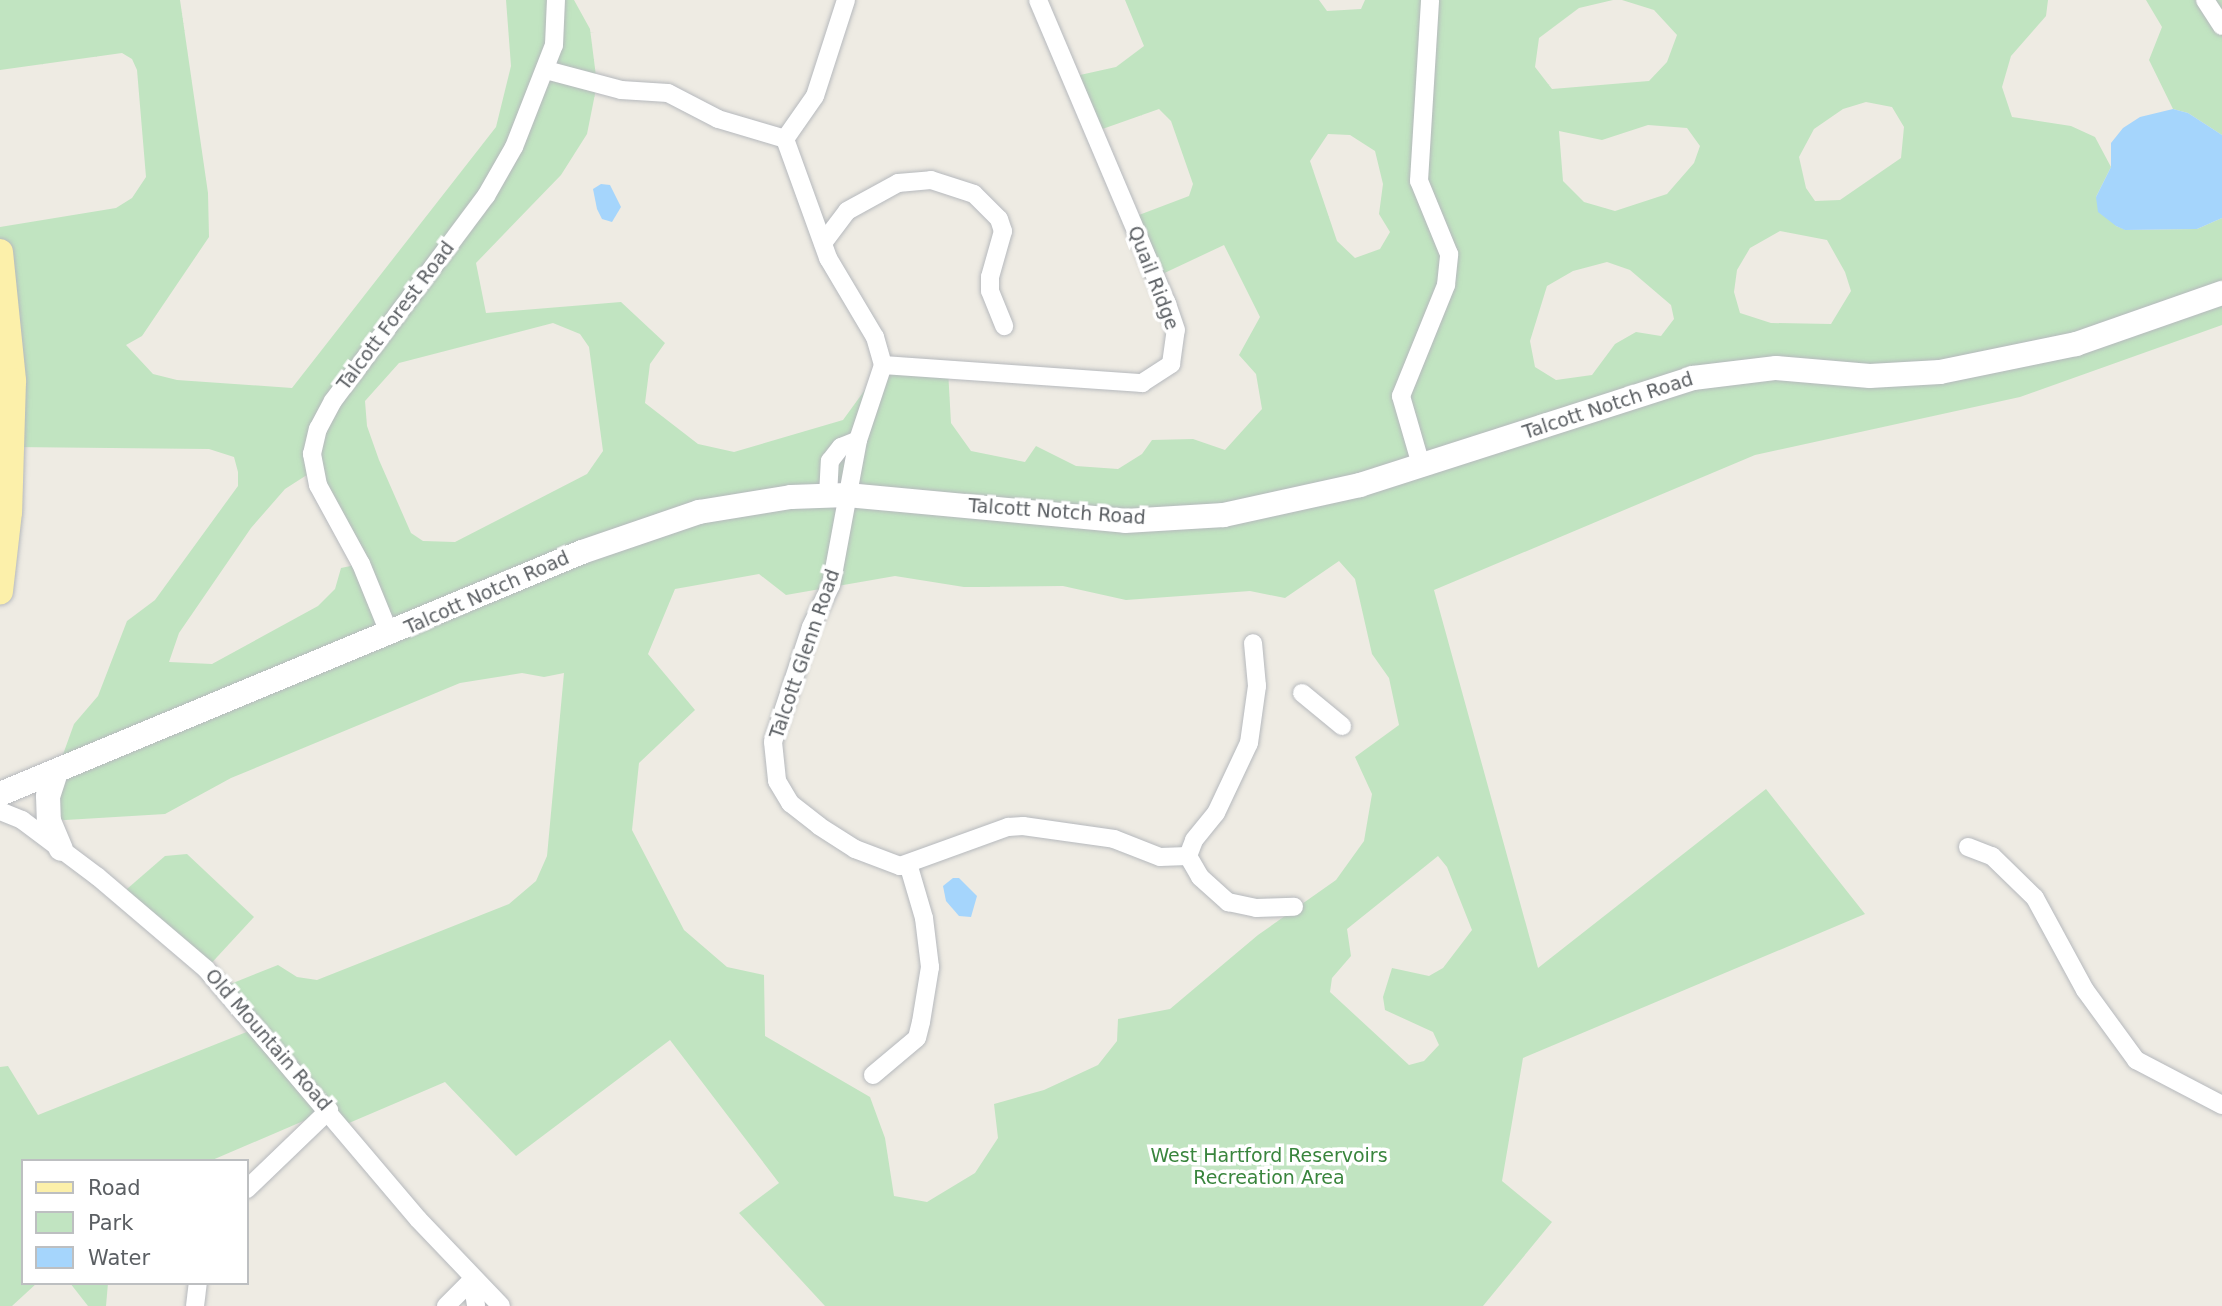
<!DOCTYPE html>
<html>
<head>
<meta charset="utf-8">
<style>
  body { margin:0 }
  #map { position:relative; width:2222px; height:1306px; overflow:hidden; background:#eeebe3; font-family:"DejaVu Sans",sans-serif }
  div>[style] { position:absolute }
  .green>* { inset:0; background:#c1e4c1 }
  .water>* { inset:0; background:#a5d5fc }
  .roads { filter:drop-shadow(0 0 2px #b6b9bd) drop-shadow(0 0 2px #b6b9bd) }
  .street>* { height:18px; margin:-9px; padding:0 9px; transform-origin:9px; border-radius:9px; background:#fff }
  .secondary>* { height:24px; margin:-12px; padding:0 12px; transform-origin:12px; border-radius:12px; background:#fff }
  .primary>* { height:26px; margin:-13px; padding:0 13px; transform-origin:13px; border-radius:13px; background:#fcf0aa }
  span { translate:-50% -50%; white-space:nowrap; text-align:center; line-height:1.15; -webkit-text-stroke:7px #fff; paint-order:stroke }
  .street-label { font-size:19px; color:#5b5f63 }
  .park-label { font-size:19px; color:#39853d }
  .legend { position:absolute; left:21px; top:1159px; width:228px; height:126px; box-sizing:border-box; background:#fff; border:2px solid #bdbfc1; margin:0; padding:9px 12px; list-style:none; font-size:21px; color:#5b5f63 }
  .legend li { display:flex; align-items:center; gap:14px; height:35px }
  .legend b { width:35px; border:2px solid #bdbfc1 }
</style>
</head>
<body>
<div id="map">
  <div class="green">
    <div style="clip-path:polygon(evenodd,0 0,180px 0,208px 193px,209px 237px,142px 336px,126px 345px,153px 374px,177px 380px,292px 388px,496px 127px,511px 66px,506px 0,574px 0,590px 29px,597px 84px,587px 134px,561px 175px,476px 263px,486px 313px,621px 302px,665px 343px,650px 364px,645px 403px,698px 444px,734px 452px,843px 420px,883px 365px,948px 370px,951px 423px,971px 451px,1025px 462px,1036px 446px,1076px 466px,1118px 469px,1142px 454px,1152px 440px,1193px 439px,1225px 450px,1262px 409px,1256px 374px,1239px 355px,1260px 317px,1224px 245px,1156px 277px,1131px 218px,1189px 196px,1193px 184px,1171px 121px,1159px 109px,1094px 132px,1071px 77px,1116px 67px,1144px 46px,1125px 0,1319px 0,1327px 11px,1361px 9px,1365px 0,1613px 0,1579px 8px,1539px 38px,1535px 67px,1552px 89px,1649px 81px,1667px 62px,1677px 35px,1654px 10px,1622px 0,2048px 0,2046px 16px,2011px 56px,2002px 87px,2012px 117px,2071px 126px,2095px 137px,2111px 167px,2096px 197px,2116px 226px,2126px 230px,2197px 229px,2222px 218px,2222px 325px,2020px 397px,1755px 455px,1434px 590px,1538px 968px,1766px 789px,1865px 914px,1523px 1058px,1502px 1181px,1552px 1222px,1483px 1306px,825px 1306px,739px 1213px,779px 1183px,670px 1040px,516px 1156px,445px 1082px,342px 1126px,329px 1110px,210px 1161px,23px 1161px,23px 1283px,37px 1283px,12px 1306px,0 1306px,0 1067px,8px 1066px,38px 1115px,259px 1027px,223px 987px,278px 965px,297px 977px,317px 980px,509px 904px,536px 881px,547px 856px,564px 673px,544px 677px,522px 673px,460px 683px,231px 778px,165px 814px,49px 821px,48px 796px,74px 724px,98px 696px,127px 621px,155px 600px,238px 486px,238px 472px,234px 457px,209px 449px,12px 447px,0 566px,0 227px,116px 208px,132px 198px,146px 177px,137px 70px,132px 59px,122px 53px,0 70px,0 0,1866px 102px,1892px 107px,1904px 127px,1901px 158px,1840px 200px,1815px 201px,1806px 188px,1799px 157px,1814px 129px,1843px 109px,1866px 102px,0 0,1648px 125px,1687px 128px,1700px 146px,1694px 163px,1667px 194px,1615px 211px,1584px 202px,1563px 181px,1559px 131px,1602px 140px,1648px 125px,0 0,1328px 134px,1350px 135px,1375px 151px,1383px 184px,1379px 214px,1390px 232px,1380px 249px,1355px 258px,1337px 241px,1310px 161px,1328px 134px,0 0,1780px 231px,1827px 240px,1845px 272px,1851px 291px,1831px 324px,1771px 323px,1740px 313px,1734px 292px,1737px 270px,1750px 248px,1780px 231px,0 0,1607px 262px,1630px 270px,1671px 305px,1674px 319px,1661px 336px,1636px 332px,1615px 344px,1592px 375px,1556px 380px,1535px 367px,1530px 341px,1547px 286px,1573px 271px,1607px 262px,0 0,553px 323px,580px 334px,589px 347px,603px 451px,587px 474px,455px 542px,423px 541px,411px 533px,379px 460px,367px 426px,365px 401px,399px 363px,553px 323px,0 0,313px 471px,360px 564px,341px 568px,335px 589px,318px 606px,212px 664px,169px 662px,179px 633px,251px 528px,285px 489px,313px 471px,0 0,1339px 561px,1355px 579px,1372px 654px,1389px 678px,1399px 725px,1355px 757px,1372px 794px,1364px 841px,1336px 880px,1258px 935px,1170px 1009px,1118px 1019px,1117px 1041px,1098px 1065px,1044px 1090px,994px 1104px,998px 1138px,975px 1173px,927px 1202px,894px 1196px,885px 1138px,870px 1097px,765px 1036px,764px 975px,727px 967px,684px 930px,632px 830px,639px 763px,695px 710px,648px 654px,675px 589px,759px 574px,786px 595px,895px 576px,964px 587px,1063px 586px,1126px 600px,1250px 591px,1285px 598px,1339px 561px,0 0,1438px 856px,1447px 867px,1472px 930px,1443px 968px,1429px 976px,1392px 968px,1383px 997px,1385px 1010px,1433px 1032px,1439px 1045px,1424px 1061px,1409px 1065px,1330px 992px,1332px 978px,1351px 956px,1347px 929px,1438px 856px)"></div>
    <div style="clip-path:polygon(2146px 0,2222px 0,2222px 135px,2188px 113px,2173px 109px,2149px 60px,2162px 27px)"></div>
    <div style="clip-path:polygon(187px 854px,254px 917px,206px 969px,120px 895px,165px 856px)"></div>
    <div style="clip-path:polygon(70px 1283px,108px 1283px,106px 1306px,88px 1306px)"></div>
  </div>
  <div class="water">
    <div style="clip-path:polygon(2173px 109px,2188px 113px,2222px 135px,2222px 218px,2197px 229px,2125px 230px,2116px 226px,2098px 212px,2096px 197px,2111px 167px,2111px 143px,2123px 128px,2140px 117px)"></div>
    <div style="clip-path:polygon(601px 184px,610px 185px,621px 207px,612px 222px,602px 219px,597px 209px,593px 189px)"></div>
    <div style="clip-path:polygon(953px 878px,959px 878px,977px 896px,971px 917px,959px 916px,946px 901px,943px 886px)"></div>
  </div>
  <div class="roads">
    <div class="street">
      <div style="left:2205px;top:0;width:31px;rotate:57deg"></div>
      <div style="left:546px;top:70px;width:78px;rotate:14.9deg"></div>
      <div style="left:621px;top:90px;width:47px;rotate:3.7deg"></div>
      <div style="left:668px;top:93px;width:56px;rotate:27.5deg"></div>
      <div style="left:718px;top:119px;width:70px;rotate:16.6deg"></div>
      <div style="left:785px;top:139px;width:127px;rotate:70.1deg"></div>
      <div style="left:828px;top:258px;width:92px;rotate:59.3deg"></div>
      <div style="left:875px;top:337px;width:29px;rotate:74deg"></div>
      <div style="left:883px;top:365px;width:79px;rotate:108.4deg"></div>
      <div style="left:858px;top:440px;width:147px;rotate:100.5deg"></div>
      <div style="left:831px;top:585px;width:47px;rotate:115.5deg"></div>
      <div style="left:811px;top:627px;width:121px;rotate:108.3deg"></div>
      <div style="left:773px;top:742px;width:39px;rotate:84deg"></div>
      <div style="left:777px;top:781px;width:26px;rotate:59deg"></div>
      <div style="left:790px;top:803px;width:37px;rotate:38deg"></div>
      <div style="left:819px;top:826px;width:43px;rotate:32.6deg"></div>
      <div style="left:855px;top:849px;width:48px;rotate:20.7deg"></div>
      <div style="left:900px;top:866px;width:115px;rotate:-19.9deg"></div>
      <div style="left:1008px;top:827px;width:15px;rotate:-4deg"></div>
      <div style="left:1023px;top:826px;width:92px;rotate:8.1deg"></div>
      <div style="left:1114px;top:839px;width:49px;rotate:21.4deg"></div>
      <div style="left:1160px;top:857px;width:28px;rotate:-2deg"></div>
      <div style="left:785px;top:139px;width:52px;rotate:-55.1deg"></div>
      <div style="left:815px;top:96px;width:101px;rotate:-72.1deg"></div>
      <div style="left:823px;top:243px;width:40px;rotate:-53deg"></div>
      <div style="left:847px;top:211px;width:58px;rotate:-28.8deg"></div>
      <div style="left:898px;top:183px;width:33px;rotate:-5deg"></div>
      <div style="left:931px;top:180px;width:45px;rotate:18deg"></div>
      <div style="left:974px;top:194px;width:35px;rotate:45deg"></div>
      <div style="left:999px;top:219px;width:13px;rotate:72deg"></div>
      <div style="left:1003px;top:231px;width:48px;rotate:105.8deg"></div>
      <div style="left:990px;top:277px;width:14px;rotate:90deg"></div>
      <div style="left:990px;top:291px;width:38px;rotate:68deg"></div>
      <div style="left:883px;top:365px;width:260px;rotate:4deg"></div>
      <div style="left:1142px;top:383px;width:35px;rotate:-33deg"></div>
      <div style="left:1171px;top:364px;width:34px;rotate:-82deg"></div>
      <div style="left:1176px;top:330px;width:28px;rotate:-109deg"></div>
      <div style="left:1167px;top:304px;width:330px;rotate:-113deg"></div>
      <div style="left:1421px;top:465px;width:72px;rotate:-106.2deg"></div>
      <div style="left:1401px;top:396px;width:120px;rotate:-67.9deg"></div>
      <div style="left:1446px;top:285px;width:31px;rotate:-84deg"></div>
      <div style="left:1449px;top:254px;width:79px;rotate:-112.3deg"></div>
      <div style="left:1419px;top:181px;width:181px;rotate:-86.5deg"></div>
      <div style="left:828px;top:496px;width:35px;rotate:-87deg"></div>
      <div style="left:830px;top:461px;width:18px;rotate:-52deg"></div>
      <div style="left:841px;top:447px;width:18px;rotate:-22deg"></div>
      <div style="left:390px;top:635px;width:77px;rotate:-112.2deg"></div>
      <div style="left:361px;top:564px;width:90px;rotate:-118.6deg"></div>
      <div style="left:318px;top:485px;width:32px;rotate:-101deg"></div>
      <div style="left:312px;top:454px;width:26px;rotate:-77deg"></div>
      <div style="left:318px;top:429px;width:32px;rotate:-62deg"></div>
      <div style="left:333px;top:401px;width:256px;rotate:-53.3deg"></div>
      <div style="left:486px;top:196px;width:56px;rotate:-60.3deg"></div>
      <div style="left:514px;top:147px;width:110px;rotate:-68.6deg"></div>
      <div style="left:554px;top:45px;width:45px;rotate:-87.5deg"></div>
      <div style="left:1302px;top:693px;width:52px;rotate:39.5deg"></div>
      <div style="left:0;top:811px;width:24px;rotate:22deg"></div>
      <div style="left:22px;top:820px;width:95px;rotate:36.9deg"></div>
      <div style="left:98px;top:877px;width:142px;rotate:40.4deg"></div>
      <div style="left:206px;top:969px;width:328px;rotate:49.7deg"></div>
      <div style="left:418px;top:1219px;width:120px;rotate:46.3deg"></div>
      <div style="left:1968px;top:847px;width:26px;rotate:21deg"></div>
      <div style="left:1992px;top:856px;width:60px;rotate:44.3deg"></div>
      <div style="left:2035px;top:898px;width:105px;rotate:61.5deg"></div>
      <div style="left:2085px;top:990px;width:87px;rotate:53.9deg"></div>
      <div style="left:2136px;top:1060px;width:97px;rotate:27.6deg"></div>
      <div style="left:1188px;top:856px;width:17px;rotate:-69deg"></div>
      <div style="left:1194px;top:840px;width:35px;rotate:-51deg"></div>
      <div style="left:1216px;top:813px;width:77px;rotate:-64.8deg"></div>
      <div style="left:1249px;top:743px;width:58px;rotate:-82deg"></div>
      <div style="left:1257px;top:686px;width:43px;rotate:-95.3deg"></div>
      <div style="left:1188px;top:856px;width:24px;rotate:60deg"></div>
      <div style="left:1200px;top:877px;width:38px;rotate:42deg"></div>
      <div style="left:1228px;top:902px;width:29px;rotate:12deg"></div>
      <div style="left:1256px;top:908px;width:38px;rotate:-2deg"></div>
      <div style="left:873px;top:1075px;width:57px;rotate:-40.1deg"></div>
      <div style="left:917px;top:1038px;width:16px;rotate:-76deg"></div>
      <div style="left:921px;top:1022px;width:56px;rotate:-80.7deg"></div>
      <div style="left:930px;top:967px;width:49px;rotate:-97deg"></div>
      <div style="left:924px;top:918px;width:53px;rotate:-106.4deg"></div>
      <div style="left:247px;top:1189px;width:114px;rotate:-43.9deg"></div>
      <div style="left:472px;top:1280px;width:26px;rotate:81deg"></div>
      <div style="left:195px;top:1306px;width:23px;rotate:-83deg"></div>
      <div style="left:446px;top:1306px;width:37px;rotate:-45deg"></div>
    </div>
    <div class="secondary">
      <div style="left:55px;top:775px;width:22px;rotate:108deg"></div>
      <div style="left:48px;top:796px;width:25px;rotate:88deg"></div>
      <div style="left:49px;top:821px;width:30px;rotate:67deg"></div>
      <div style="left:0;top:794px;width:630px;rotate:-22.58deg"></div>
      <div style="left:582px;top:552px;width:124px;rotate:-18.9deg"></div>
      <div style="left:699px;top:512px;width:93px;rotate:-9.3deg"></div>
      <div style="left:791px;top:497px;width:56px;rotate:-2deg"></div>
      <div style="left:847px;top:495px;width:279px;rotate:5.3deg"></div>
      <div style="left:1125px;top:521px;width:99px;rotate:-3.5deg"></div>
      <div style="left:1224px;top:515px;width:139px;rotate:-12.4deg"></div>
      <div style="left:1360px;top:485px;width:350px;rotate:-17.8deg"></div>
      <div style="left:1693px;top:378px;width:84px;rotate:-6.9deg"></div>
      <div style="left:1776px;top:368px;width:94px;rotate:4.9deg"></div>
      <div style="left:1870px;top:376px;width:70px;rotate:-3.3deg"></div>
      <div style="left:1940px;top:372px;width:139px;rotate:-11.6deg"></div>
      <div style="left:2076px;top:344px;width:155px;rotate:-19.3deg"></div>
    </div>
    <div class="primary">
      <div style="left:0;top:252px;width:130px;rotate:84.2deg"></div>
      <div style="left:13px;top:381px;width:131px;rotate:91.7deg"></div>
      <div style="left:9px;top:512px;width:80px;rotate:96.5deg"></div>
    </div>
  </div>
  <div class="street-label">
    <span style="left:1153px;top:278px;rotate:69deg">Quail Ridge</span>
    <span style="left:396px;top:316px;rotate:-53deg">Talcott Forest Road</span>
    <span style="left:1608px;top:406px;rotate:-18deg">Talcott Notch Road</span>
    <span style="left:1057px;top:512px;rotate:4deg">Talcott Notch Road</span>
    <span style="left:487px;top:593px;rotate:-24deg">Talcott Notch Road</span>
    <span style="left:805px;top:654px;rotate:-71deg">Talcott Glenn Road</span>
    <span style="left:268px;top:1040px;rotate:49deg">Old Mountain Road</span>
  </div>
  <div class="park-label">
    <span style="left:1269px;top:1167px">West Hartford Reservoirs<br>Recreation Area</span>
  </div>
  <ul class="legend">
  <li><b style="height:9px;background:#fcf0aa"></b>Road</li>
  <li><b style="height:19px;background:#c1e4c1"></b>Park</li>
  <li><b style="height:19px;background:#a5d5fc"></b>Water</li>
  </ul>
</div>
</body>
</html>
